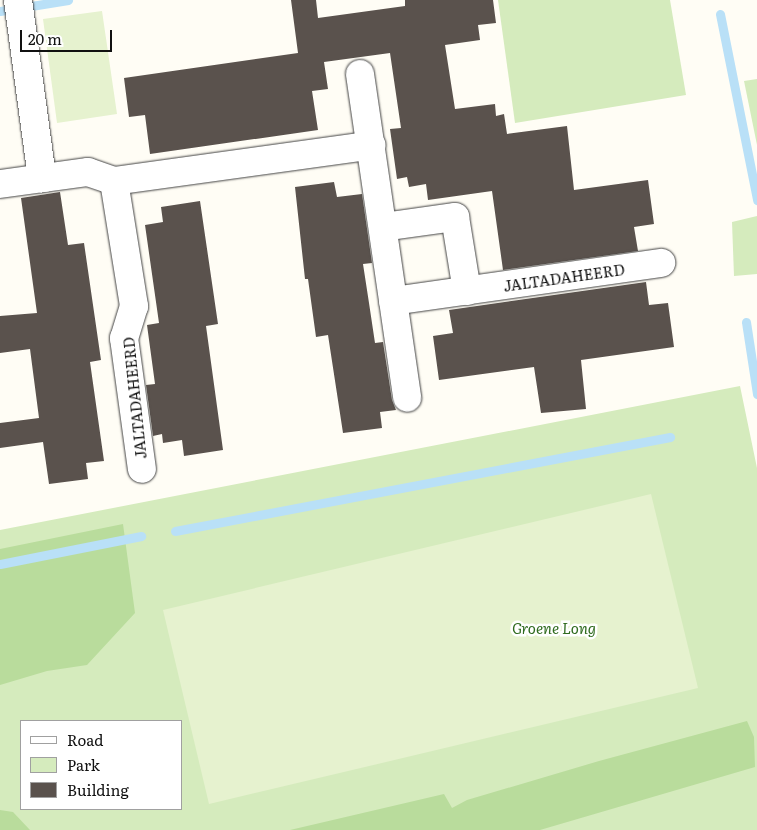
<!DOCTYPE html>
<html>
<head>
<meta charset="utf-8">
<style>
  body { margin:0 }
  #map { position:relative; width:757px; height:830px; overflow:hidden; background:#fffdf5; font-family:Literata,serif }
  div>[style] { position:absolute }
  .green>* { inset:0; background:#d5ebbd }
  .forest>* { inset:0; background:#b9dc9c }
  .pitch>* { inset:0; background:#e6f2cf }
  .stream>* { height:9px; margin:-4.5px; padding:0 4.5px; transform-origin:4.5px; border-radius:4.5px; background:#b9e0f7 }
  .building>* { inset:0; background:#5a524d }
  .roads { filter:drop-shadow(0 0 1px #444) drop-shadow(0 0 1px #444) }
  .street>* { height:28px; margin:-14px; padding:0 14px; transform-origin:14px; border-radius:14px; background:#fff }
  span { translate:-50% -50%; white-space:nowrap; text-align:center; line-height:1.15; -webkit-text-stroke:5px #fff; paint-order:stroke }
  .street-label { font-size:15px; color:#111 }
  .park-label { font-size:15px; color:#2f6b1f; font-style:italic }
  .legend { position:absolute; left:20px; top:720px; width:162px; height:90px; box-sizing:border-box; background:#fff; border:1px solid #a0a0a0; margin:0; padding:6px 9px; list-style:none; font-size:15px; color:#111 }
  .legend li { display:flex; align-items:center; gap:10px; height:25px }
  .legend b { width:25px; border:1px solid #a0a0a0 }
  .scale { position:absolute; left:20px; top:30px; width:92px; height:22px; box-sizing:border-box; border:2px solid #111; border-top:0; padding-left:6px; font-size:15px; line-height:18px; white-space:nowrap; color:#111; -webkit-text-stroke:4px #fff; paint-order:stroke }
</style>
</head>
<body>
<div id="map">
  <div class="green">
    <div style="clip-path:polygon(498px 0,670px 0,686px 95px,515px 123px)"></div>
    <div style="clip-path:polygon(757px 79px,757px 145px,744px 81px)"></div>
    <div style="clip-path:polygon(757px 216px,757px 274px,734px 276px,732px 222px)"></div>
    <div style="clip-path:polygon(evenodd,740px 386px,757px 468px,757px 830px,0 830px,0 530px,740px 386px,21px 721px,181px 721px,181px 809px,21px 809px,21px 721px)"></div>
  </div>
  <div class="forest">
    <div style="clip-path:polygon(123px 524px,135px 613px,87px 665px,47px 671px,0 685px,0 549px)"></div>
    <div style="clip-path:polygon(747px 721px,754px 737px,755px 767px,540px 830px,290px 830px,444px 794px,452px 808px,467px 800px,599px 761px)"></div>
    <div style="clip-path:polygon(0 810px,13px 812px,30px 830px,0 830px)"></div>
  </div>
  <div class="pitch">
    <div style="clip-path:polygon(102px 11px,117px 114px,57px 123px,43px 19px)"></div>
    <div style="clip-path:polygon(651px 494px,698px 688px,209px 804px,163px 610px)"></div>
  </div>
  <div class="stream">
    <div style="left:0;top:11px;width:69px;rotate:-9.2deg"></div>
    <div style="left:720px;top:14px;width:190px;rotate:78.7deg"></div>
    <div style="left:746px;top:322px;width:73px;rotate:81.3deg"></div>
    <div style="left:175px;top:531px;width:504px;rotate:-10.75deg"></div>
    <div style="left:0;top:564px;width:144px;rotate:-11.2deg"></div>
  </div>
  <div class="building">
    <div style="clip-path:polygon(291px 0,316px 0,318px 18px,405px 6px,405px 0,493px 0,496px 23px,478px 25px,480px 40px,445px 45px,455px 109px,495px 104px,496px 116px,504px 114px,507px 134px,567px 126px,574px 190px,648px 180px,654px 224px,634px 227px,638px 251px,503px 270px,492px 191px,428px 200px,426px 184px,409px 187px,407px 177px,397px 179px,390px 129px,401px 128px,390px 53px,324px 62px,328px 89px,312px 91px,318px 130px,150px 154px,145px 115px,129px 117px,124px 78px,298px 53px)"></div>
    <div style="clip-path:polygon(334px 182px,337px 197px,362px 194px,372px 263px,363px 264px,369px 303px,375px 343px,383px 342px,392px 400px,396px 410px,380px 412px,382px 428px,343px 433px,328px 335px,316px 337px,308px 279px,305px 279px,295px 187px)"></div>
    <div style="clip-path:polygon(60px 192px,68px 245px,84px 243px,101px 360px,90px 362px,104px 461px,86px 463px,88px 479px,49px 484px,43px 442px,0 448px,0 423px,39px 418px,30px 349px,0 353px,0 316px,37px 313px,21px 198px)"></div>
    <div style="clip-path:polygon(200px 201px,218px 324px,206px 326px,223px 450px,184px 456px,182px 440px,163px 443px,162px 434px,153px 436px,146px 385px,155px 384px,147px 325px,159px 323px,145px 225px,163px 222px,161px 207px)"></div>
    <div style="clip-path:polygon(646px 282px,649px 305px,668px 303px,674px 347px,581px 360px,586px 409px,541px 413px,534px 367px,439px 380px,433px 336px,453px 333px,449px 310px)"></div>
  </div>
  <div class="roads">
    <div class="street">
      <div style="left:18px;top:0;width:180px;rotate:82.3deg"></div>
      <div style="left:360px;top:74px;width:327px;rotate:81.7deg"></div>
      <div style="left:114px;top:181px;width:127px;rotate:80.9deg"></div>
      <div style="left:134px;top:306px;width:34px;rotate:107deg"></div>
      <div style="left:124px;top:338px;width:132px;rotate:82.2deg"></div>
      <div style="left:0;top:184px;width:89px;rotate:-7.8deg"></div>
      <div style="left:88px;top:172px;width:28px;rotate:19deg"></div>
      <div style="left:114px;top:181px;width:260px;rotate:-7.9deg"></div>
      <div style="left:383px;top:227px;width:73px;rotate:-7.9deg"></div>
      <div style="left:455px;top:217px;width:75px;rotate:80.8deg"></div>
      <div style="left:393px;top:301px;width:271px;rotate:-8.1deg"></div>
    </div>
  </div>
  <div class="street-label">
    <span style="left:564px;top:277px;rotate:-8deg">JALTADAHEERD</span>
    <span style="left:134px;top:398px;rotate:-96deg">JALTADAHEERD</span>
  </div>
  <div class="park-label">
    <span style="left:554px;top:628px">Groene Long</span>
  </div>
  <ul class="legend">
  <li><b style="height:6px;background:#fff"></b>Road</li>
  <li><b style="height:14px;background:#d5ebbd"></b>Park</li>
  <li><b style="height:14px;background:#5a524d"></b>Building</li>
  </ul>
  <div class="scale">20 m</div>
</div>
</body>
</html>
